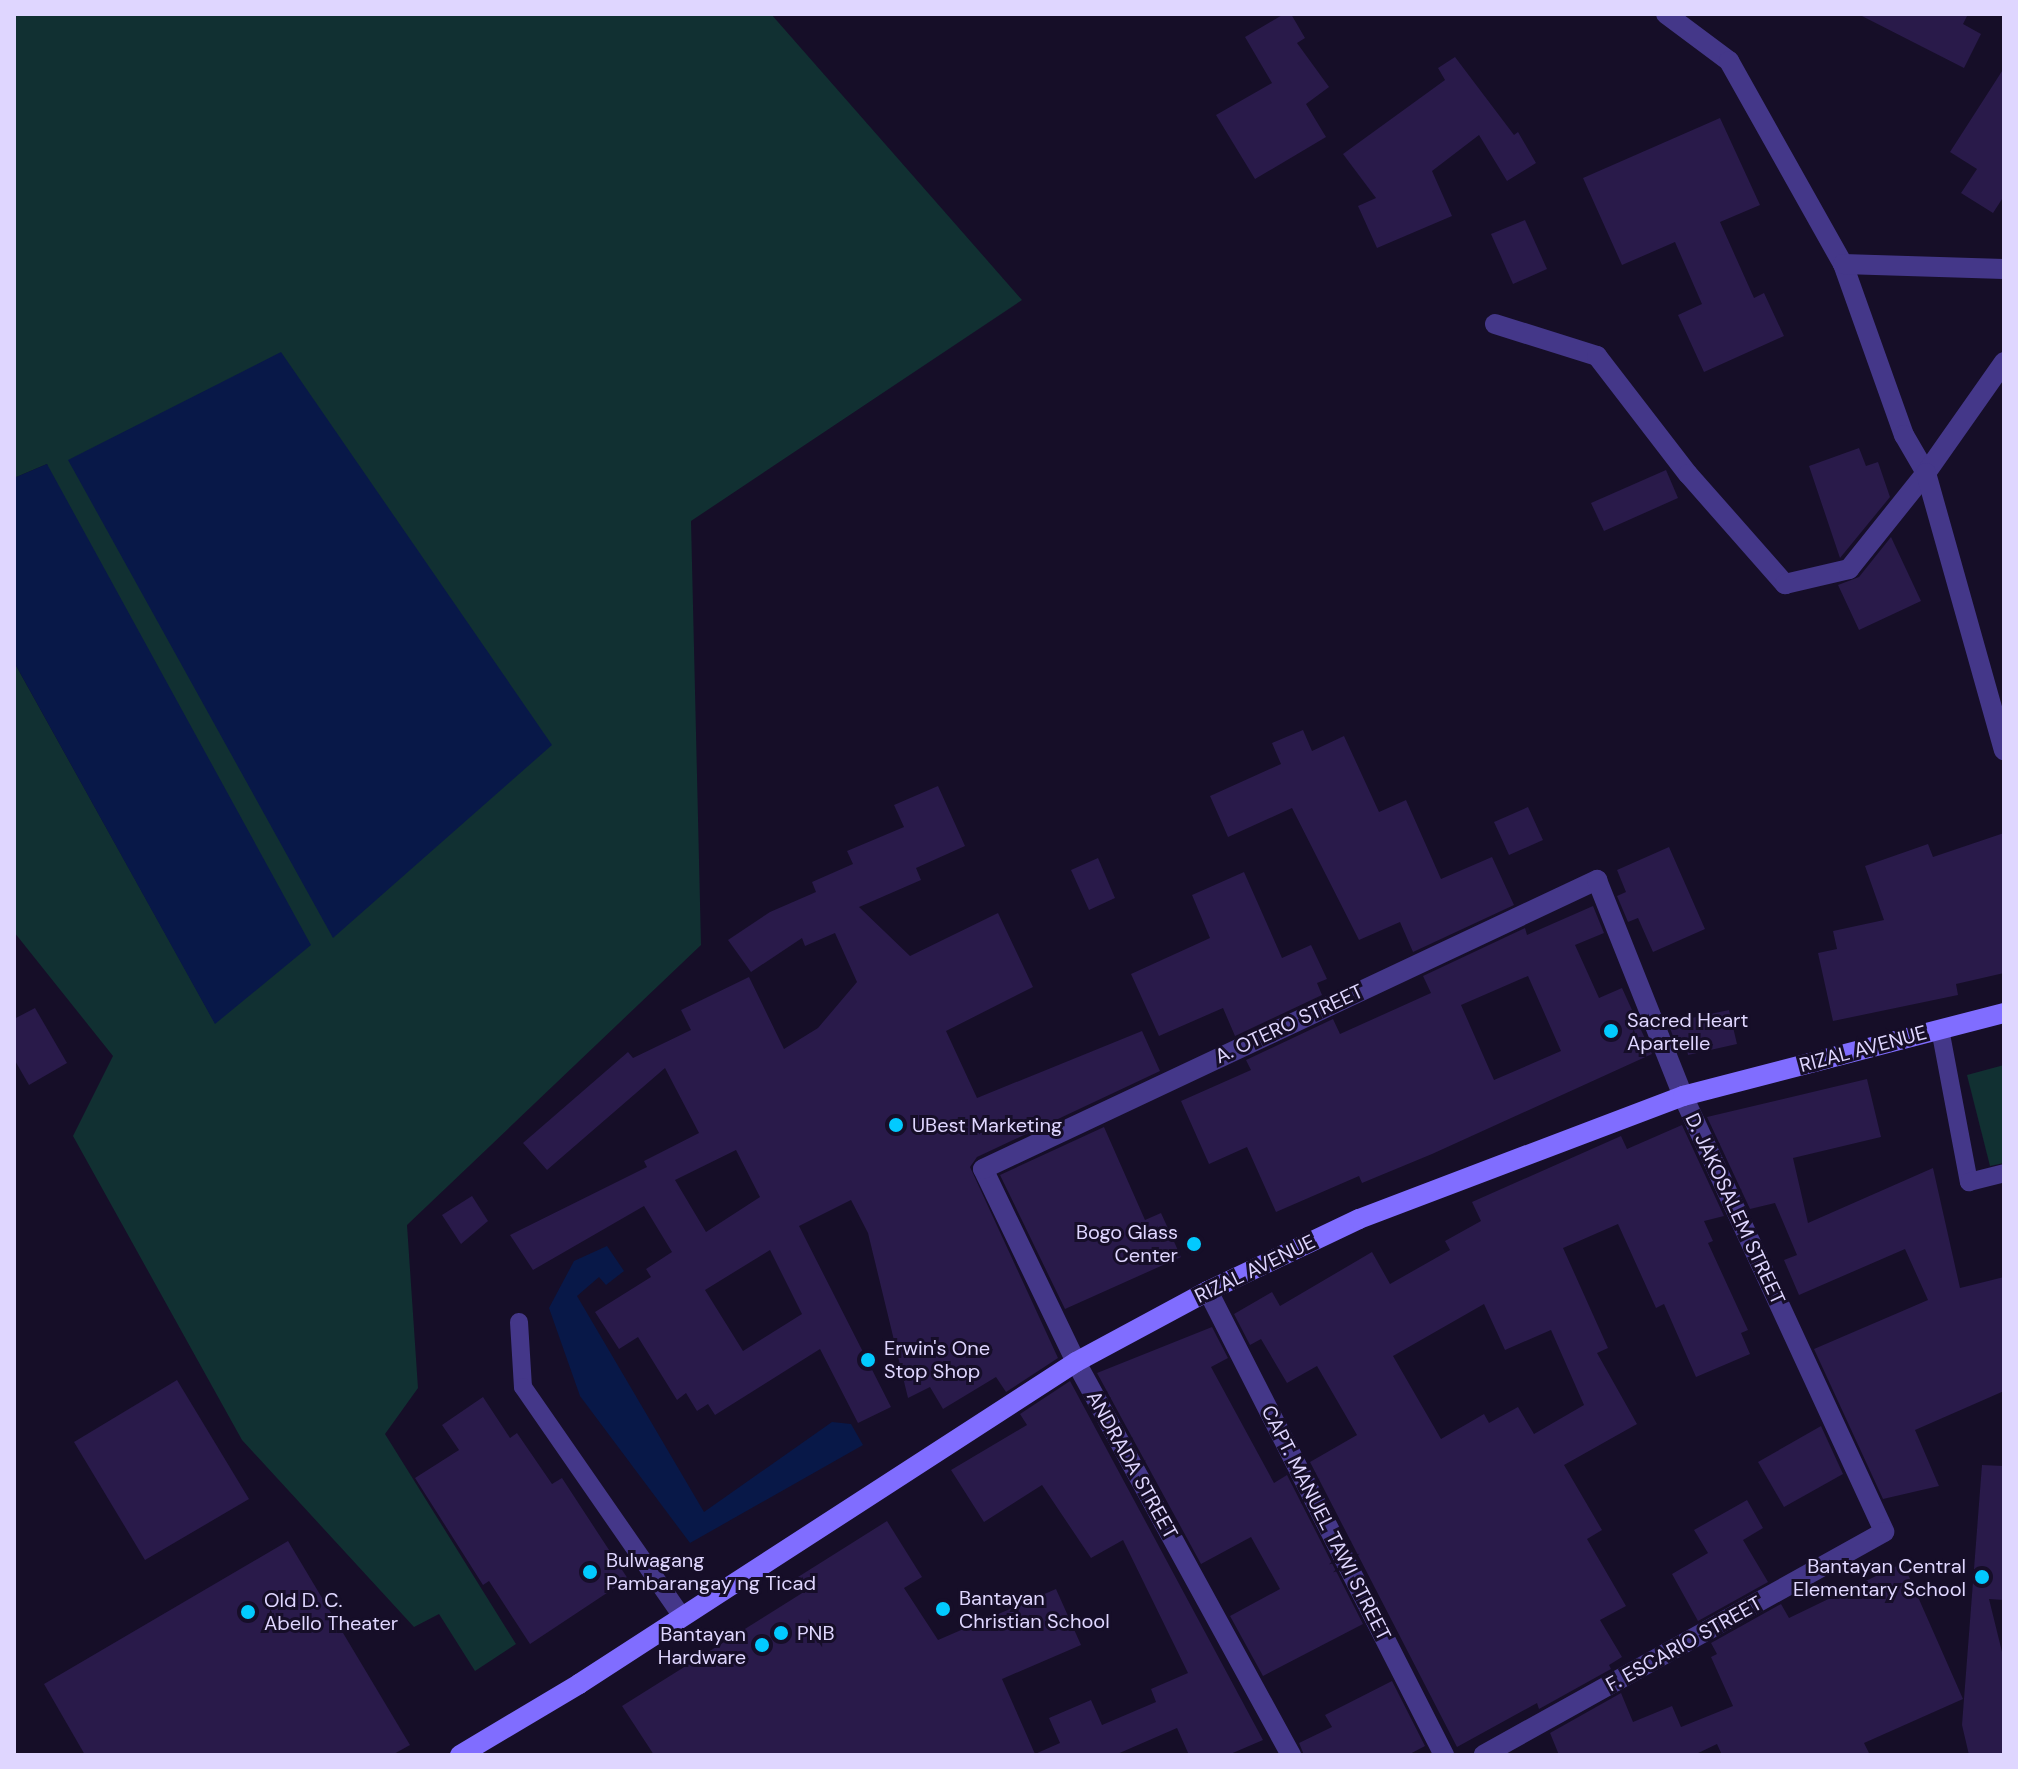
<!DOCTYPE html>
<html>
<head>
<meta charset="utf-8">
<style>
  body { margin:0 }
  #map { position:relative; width:2018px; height:1769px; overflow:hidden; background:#160e28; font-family:"DM Sans",sans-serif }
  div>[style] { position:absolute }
  .green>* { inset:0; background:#113032 }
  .water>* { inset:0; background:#081848 }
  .building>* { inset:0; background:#291a4a }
  .service>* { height:18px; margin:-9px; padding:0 9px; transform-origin:9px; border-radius:9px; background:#443789 }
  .minor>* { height:20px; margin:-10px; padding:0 10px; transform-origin:10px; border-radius:10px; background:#443789 }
  .secondary>* { height:20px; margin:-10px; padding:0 10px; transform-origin:10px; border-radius:10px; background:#806dff }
  .dots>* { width:22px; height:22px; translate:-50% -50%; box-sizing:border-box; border:4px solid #160e28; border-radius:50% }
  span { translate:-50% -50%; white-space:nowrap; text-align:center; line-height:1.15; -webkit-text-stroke:6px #160e28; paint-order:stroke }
  .poi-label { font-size:20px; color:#dfd6ff }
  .left { translate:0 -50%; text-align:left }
  .right { translate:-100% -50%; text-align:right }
  .street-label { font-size:20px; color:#dfd6ff }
  .frame { position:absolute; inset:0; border:16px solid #dfd6ff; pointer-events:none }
</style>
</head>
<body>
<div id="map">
  <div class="green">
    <div style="clip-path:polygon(14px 14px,771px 14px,1022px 300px,691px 521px,701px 945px,407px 1225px,418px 1388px,385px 1434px,516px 1644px,475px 1671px,439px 1614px,414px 1627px,242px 1440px,73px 1136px,113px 1056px,14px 932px,14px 662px,215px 1023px,47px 464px,14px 478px)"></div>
    <div style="clip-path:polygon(2004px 1065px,2004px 1163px,1990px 1166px,1967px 1075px)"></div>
  </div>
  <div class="water">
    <div style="clip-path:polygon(281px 352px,552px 745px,333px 938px,68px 460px)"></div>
    <div style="clip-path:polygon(47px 464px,311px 945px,215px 1024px,14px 662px,14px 478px)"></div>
    <div style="clip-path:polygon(607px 1246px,624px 1271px,606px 1285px,599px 1277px,577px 1296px,704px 1512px,832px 1422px,851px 1424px,863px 1445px,690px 1543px,580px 1396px,549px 1308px,574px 1261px)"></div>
  </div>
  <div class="building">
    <div style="clip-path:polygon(1284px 14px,1291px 14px,1305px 38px,1297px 43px,1329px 87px,1306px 104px,1326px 137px,1255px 179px,1216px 115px,1272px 83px,1245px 37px)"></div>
    <div style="clip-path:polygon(1858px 14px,1968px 14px,1963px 24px,1981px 34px,1964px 68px)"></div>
    <div style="clip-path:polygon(1455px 57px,1514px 135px,1518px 132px,1536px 163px,1507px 181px,1479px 135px,1432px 171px,1452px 216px,1377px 248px,1358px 206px,1376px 198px,1343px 154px,1445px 80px,1438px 68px)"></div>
    <div style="clip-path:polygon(2004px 68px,2004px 196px,1993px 213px,1961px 193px,1977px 169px,1950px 152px)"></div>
    <div style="clip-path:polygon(1720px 118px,1760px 205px,1720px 222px,1754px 298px,1764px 293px,1784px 336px,1704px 372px,1678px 315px,1702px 304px,1675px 242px,1622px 265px,1583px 178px)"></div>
    <div style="clip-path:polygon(1525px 220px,1547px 269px,1513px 284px,1491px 234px)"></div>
    <div style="clip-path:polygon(1859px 448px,1866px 466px,1878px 462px,1890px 497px,1840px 558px,1809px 466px)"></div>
    <div style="clip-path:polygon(1666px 470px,1678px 498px,1604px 531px,1591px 503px)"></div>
    <div style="clip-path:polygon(1891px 537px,1921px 601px,1859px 630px,1838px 585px,1859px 577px)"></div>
    <div style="clip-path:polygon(1303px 730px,1312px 751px,1344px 736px,1379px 812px,1406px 800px,1441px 879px,1492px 857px,1514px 905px,1413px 952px,1400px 922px,1359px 940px,1292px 808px,1228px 837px,1210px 796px,1281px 764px,1272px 743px)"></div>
    <div style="clip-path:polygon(evenodd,938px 786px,965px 846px,916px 868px,921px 880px,859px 907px,910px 956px,998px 913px,1033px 987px,946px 1031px,977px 1098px,1142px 1031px,1160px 1071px,977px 1157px,970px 1167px,1058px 1358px,1006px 1392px,996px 1377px,943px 1409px,930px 1387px,908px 1398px,868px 1233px,851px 1200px,799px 1226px,891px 1407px,858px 1423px,820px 1349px,715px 1415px,708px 1404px,697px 1411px,686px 1393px,677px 1400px,638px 1337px,619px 1349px,595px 1312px,651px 1277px,646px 1269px,672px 1252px,644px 1206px,533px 1270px,510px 1235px,647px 1167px,644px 1161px,699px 1133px,665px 1068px,547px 1170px,523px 1143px,628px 1052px,633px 1058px,691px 1030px,681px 1010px,749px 977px,784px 1049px,818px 1028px,857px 982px,835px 933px,805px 946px,802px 938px,751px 972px,728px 940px,770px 912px,816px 892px,812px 882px,853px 864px,847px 851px,904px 827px,894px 805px,938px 786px,736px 1150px,760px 1197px,706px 1232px,675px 1180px,736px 1150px,938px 786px,770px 1250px,802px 1314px,743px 1351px,705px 1290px,770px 1250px)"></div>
    <div style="clip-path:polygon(1528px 807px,1543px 840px,1509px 855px,1494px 822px)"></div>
    <div style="clip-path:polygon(2004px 833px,2004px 973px,1956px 984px,1958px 995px,1833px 1021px,1818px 953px,1837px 949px,1833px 931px,1884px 920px,1865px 866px,1928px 844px,1933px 857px)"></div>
    <div style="clip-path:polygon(1669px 847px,1705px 929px,1653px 952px,1638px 918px,1628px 922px,1617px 896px,1626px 892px,1617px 870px)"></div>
    <div style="clip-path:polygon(1098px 858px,1115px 898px,1089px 910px,1071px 870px)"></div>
    <div style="clip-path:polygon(1244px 872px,1282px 958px,1311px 945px,1327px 979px,1317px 983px,1322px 995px,1235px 1036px,1223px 1008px,1159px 1036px,1131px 974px,1210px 938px,1192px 895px)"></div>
    <div style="clip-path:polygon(evenodd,1593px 906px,1604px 933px,1575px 945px,1599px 998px,1622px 988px,1652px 1054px,1432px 1154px,1362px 1183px,1359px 1176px,1276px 1212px,1247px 1147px,1209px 1164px,1181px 1101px,1251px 1070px,1246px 1060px,1333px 1019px,1340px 1034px,1431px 993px,1423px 976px,1525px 928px,1527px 935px,1593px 906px,1528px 976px,1561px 1051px,1494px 1080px,1461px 1005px,1528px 976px)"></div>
    <div style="clip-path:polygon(35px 1008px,67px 1063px,29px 1085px,14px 1059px,14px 1019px)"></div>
    <div style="clip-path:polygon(1729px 1010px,1737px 1044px,1688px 1055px,1685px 1040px,1676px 1044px,1668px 1023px)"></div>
    <div style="clip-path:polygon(1867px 1079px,1881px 1137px,1793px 1158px,1808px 1223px,1933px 1168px,1960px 1288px,2004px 1277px,2004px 1391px,1915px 1430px,1939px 1486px,1883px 1499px,1814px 1349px,1928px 1300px,1905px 1249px,1799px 1295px,1784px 1260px,1797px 1255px,1775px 1203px,1750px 1209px,1707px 1117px)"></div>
    <div style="clip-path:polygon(evenodd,1682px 1125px,1724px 1216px,1704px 1221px,1713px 1241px,1708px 1243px,1748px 1330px,1741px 1333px,1750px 1354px,1696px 1377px,1664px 1304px,1656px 1308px,1618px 1224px,1563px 1248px,1608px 1348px,1597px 1353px,1637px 1424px,1564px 1465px,1602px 1530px,1587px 1539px,1626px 1606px,1600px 1620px,1622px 1657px,1609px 1665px,1611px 1669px,1539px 1709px,1537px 1703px,1457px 1747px,1310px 1462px,1357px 1435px,1317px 1366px,1287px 1383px,1261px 1339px,1250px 1345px,1234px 1314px,1272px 1292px,1280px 1306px,1372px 1252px,1390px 1284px,1450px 1250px,1445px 1241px,1481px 1221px,1472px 1202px,1621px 1136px,1627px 1149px,1682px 1125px,1484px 1304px,1505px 1350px,1551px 1330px,1584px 1405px,1534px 1434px,1518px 1407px,1489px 1423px,1484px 1414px,1441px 1439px,1393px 1356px,1484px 1304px)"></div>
    <div style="clip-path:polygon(1104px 1127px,1145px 1220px,1161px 1213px,1181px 1257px,1065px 1309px,1000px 1175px)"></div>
    <div style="clip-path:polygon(472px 1196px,488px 1221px,461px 1244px,442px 1215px)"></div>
    <div style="clip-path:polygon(1212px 1327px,1228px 1358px,1211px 1367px,1274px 1483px,1287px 1475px,1363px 1624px,1263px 1676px,1230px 1616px,1280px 1589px,1251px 1537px,1201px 1564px,1097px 1373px)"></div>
    <div style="clip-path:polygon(177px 1380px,249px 1499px,145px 1560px,74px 1442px)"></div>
    <div style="clip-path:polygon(1070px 1381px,1263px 1740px,1228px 1755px,1189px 1755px,1177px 1728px,1115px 1755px,654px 1755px,622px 1706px,807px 1590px,798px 1577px,887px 1521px,922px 1577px,904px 1588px,938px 1640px,1056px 1589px,1081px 1645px,1002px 1679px,1035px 1754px,1060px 1743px,1049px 1718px,1091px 1700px,1102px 1725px,1156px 1702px,1151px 1689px,1188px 1673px,1123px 1540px,1091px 1558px,1042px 1485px,984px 1522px,951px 1470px,1027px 1425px,1020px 1414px)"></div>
    <div style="clip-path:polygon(483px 1397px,510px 1438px,517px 1433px,552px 1484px,562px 1478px,628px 1579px,530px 1644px,489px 1581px,483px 1585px,415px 1478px,459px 1450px,442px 1425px)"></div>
    <div style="clip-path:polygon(1821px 1426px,1843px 1474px,1784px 1507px,1758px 1462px)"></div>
    <div style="clip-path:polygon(1982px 1465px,2004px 1466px,2004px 1600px,1989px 1599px,2004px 1660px,2004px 1755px,1969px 1755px,1962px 1725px)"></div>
    <div style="clip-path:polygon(1747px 1500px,1763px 1528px,1743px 1540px,1768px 1582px,1698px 1621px,1672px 1574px,1708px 1553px,1694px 1530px)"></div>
    <div style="clip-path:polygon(288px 1541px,410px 1745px,392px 1755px,85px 1755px,44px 1684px)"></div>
    <div style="clip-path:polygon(1903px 1563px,1963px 1699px,1864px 1743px,1870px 1755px,1722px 1755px,1717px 1744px,1694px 1755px,1559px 1755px,1550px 1733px,1621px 1693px,1633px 1722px,1672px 1706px,1681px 1727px,1733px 1706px,1711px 1657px,1717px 1654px,1711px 1643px,1781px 1604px,1789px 1618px)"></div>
    <div style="clip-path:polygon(1392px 1681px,1425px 1746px,1408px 1755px,1304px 1755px,1299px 1743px,1332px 1727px,1325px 1715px)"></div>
  </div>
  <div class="service">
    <div style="left:1940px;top:1029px;width:156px;rotate:79.3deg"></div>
    <div style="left:1969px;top:1182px;width:36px;rotate:-14deg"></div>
    <div style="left:519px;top:1322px;width:65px;rotate:86.5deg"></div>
    <div style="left:523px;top:1387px;width:280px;rotate:55.3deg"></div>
  </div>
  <div class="minor">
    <div style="left:1666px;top:14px;width:79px;rotate:36.7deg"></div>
    <div style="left:1729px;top:61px;width:233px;rotate:60.7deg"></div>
    <div style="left:1843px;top:264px;width:182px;rotate:70.4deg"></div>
    <div style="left:1904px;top:435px;width:44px;rotate:59.9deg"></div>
    <div style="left:1926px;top:473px;width:136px;rotate:-54.9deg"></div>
    <div style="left:1843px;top:264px;width:161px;rotate:1.8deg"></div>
    <div style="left:1495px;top:324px;width:107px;rotate:17.4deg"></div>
    <div style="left:1597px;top:356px;width:149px;rotate:52.4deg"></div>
    <div style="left:1688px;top:474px;width:147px;rotate:48.6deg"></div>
    <div style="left:1785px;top:584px;width:66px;rotate:-13.2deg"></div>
    <div style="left:1849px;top:569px;width:123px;rotate:-51.3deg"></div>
    <div style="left:1926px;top:473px;width:288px;rotate:74.3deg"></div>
    <div style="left:1208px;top:1291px;width:521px;rotate:63.04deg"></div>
    <div style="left:1291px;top:1755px;width:448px;rotate:-118.7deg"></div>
    <div style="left:1076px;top:1362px;width:214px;rotate:-115.7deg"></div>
    <div style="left:983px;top:1169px;width:679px;rotate:-25.21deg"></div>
    <div style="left:1597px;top:880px;width:232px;rotate:68.3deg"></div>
    <div style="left:1683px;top:1096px;width:480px;rotate:65.2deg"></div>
    <div style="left:1884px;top:1532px;width:458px;rotate:150.9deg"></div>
  </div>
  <div class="secondary">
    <div style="left:460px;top:1755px;width:139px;rotate:-30.8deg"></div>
    <div style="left:579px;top:1684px;width:592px;rotate:-32.94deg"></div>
    <div style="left:1076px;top:1362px;width:150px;rotate:-28.3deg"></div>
    <div style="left:1208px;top:1291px;width:167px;rotate:-25.5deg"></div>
    <div style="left:1359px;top:1219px;width:347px;rotate:-20.8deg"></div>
    <div style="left:1683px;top:1096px;width:332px;rotate:-14.5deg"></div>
  </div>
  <div class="dots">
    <div style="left:1611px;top:1031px;background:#02caff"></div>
    <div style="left:896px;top:1125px;background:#02caff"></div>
    <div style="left:1194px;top:1244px;background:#02caff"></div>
    <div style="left:868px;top:1360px;background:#02caff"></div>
    <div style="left:590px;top:1572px;background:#02caff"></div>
    <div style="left:1982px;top:1577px;background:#02caff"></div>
    <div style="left:943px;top:1609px;background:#02caff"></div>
    <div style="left:248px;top:1612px;background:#02caff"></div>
    <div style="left:781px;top:1633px;background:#02caff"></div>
    <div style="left:762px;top:1645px;background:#02caff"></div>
  </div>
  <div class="poi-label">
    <span class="left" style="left:1627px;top:1032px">Sacred Heart<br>Apartelle</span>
    <span class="left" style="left:912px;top:1125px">UBest Marketing</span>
    <span class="right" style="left:1178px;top:1244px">Bogo Glass<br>Center</span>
    <span class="left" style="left:884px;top:1360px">Erwin's One<br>Stop Shop</span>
    <span class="left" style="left:606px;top:1572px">Bulwagang<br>Pambarangay ng Ticad</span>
    <span class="right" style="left:1966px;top:1578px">Bantayan Central<br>Elementary School</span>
    <span class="left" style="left:959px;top:1610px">Bantayan<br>Christian School</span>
    <span class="left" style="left:264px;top:1612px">Old D. C.<br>Abello Theater</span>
    <span class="left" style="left:797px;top:1633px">PNB</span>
    <span class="right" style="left:746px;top:1646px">Bantayan<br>Hardware</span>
  </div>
  <div class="street-label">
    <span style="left:1289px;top:1024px;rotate:-25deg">A. OTERO STREET</span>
    <span style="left:1863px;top:1049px;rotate:-15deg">RIZAL AVENUE</span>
    <span style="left:1735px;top:1209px;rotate:65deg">D. JAKOSALEM STREET</span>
    <span style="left:1255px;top:1269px;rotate:-26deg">RIZAL AVENUE</span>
    <span style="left:1132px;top:1465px;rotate:61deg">ANDRADA STREET</span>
    <span style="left:1326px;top:1523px;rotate:63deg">CAPT. MANUEL TAWI STREET</span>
    <span style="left:1684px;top:1644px;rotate:-29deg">F. ESCARIO STREET</span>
  </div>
  <div class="frame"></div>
</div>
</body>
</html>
